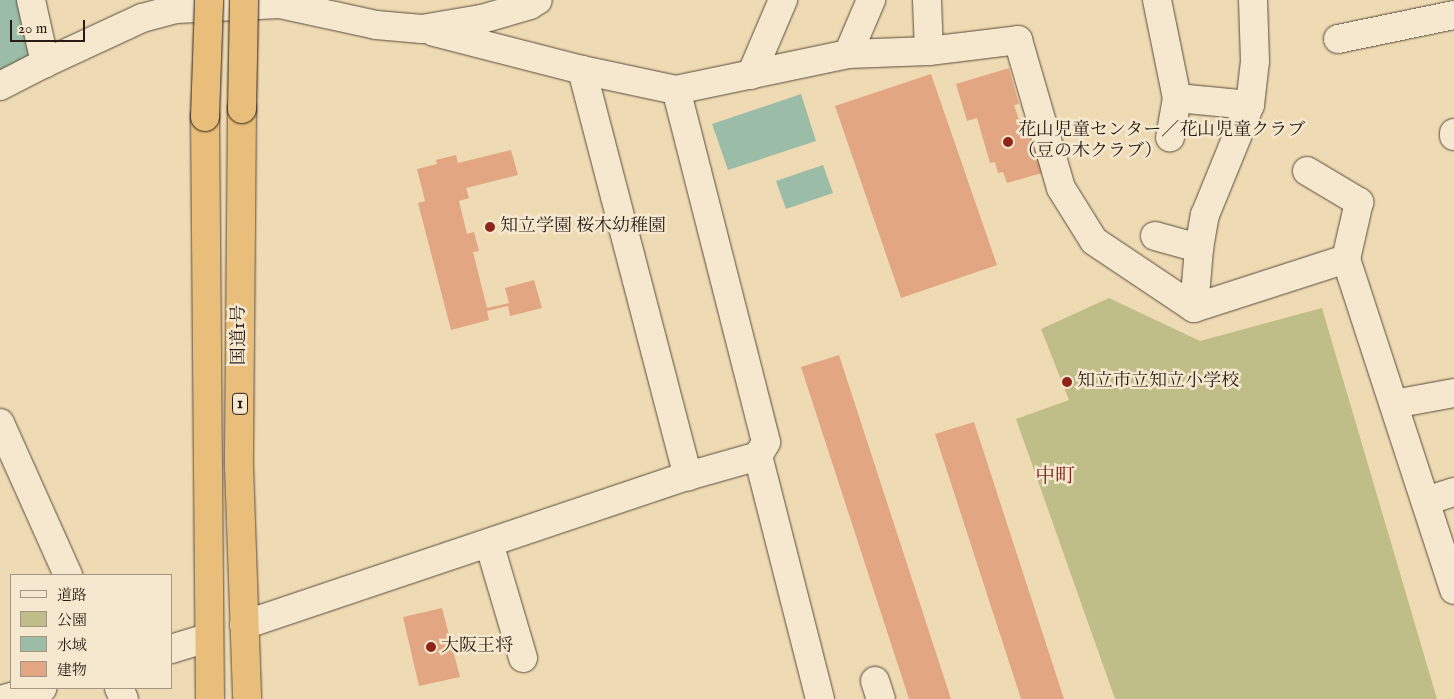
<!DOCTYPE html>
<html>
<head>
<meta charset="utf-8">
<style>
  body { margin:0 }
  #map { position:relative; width:1454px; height:699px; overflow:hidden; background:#efdbb3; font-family:"IM FELL English","Noto Serif JP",serif }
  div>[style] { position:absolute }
  .green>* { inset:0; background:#c0be88 }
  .water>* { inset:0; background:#9bbca7 }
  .river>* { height:45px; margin:-22.5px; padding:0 22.5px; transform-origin:22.5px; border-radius:22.5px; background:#9bbca7 }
  .building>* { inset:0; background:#e2a682 }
  .roads { filter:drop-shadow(0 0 1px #5a4c3d) drop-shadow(0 0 1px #5a4c3d) }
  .minor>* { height:28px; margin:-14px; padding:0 14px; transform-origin:14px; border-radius:14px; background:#f5e8ce }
  .highway>* { height:28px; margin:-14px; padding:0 14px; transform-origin:14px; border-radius:14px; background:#e8be7a }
  .bridges { filter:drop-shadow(0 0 1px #281c16) drop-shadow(0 0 1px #281c16) }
  .highway-bridge>* { height:28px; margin:-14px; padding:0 14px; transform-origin:14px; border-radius:14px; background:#e8be7a }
  .dots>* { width:14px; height:14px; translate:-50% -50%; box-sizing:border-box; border:2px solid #f5e8ce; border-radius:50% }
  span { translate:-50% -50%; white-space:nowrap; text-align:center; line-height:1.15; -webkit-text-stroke:5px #f5e8ce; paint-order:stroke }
  .shield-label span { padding:1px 4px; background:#f5e8ce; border:1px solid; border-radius:4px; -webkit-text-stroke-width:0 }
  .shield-label { font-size:16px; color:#281c16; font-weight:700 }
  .poi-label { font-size:18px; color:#281c16 }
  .left { translate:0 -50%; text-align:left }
  .street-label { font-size:18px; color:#281c16 }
  .quarter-label { font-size:20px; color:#7a1f14 }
  .legend { position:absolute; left:10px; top:574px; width:162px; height:115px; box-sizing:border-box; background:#f5e8ce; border:1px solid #a39684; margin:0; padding:6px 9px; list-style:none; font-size:15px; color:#281c16 }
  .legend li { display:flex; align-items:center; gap:10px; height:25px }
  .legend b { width:25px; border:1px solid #a39684 }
  .scale { position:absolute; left:10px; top:20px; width:75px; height:22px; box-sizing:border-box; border:2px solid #281c16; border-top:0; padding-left:6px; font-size:15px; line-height:18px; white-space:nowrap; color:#281c16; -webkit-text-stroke:4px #f5e8ce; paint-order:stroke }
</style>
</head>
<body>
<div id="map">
  <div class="green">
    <div style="clip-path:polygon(1109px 298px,1200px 341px,1322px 308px,1437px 699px,1115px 699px,1016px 419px,1069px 400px,1041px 329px)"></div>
  </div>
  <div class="water">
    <div style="clip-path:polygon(801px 94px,816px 141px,728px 170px,712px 124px)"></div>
    <div style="clip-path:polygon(823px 165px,833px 193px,786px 209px,776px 181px)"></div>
  </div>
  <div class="river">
    <div style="left:0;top:9px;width:49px;rotate:70.8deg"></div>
    <div style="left:16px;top:55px;width:17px;rotate:156deg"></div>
  </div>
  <div class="building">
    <div style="clip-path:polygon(1009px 68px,1019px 104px,1014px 105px,1019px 120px,1025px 118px,1042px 173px,1007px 183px,1003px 172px,998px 173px,995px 162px,990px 163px,977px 118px,967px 121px,956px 84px)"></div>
    <div style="clip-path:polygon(931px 74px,997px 265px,901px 298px,835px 106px)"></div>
    <div style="clip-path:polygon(511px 150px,518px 175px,466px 188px,469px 198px,459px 201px,467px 234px,474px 232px,479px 251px,473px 252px,487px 308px,509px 303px,505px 288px,534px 280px,542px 308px,510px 316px,508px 306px,487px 311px,489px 320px,451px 330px,418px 203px,425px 201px,417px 169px,437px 164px,436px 160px,456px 155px,458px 163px)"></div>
    <div style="clip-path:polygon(839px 355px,951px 699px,909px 699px,801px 367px)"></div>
    <div style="clip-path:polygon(974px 422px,1064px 699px,1021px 699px,935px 434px)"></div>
    <div style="clip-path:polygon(442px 608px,460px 677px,419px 686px,403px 617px)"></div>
  </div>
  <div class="roads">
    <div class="minor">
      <div style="left:31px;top:0;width:65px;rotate:77.5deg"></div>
      <div style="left:927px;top:0;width:51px;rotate:87.8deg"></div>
      <div style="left:1157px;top:0;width:100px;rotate:78.5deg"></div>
      <div style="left:1177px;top:98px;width:40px;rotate:100deg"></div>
      <div style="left:434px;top:32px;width:153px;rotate:14.4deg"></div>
      <div style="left:582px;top:70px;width:96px;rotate:12deg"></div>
      <div style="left:1338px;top:39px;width:118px;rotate:-11.7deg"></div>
      <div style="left:848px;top:54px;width:59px;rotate:-66.9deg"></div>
      <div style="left:582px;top:70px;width:420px;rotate:75.4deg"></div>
      <div style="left:751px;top:75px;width:82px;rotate:-66.9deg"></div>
      <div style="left:0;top:86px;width:51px;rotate:-27.1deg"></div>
      <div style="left:45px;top:63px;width:107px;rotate:-24.9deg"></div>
      <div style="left:142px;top:18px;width:35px;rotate:-15deg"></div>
      <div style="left:176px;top:9px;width:104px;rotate:-2.8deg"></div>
      <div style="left:280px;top:4px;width:98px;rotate:12.3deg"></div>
      <div style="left:376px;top:25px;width:46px;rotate:5deg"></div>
      <div style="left:422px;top:29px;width:61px;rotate:-9.5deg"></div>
      <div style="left:482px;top:19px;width:50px;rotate:-16.3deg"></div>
      <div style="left:530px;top:5px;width:9px;rotate:-32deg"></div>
      <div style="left:1177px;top:98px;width:73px;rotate:5.5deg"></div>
      <div style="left:1454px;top:133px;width:3px;rotate:90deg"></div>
      <div style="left:1307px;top:171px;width:61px;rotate:30.8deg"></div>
      <div style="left:1359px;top:202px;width:58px;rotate:102.8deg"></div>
      <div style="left:1346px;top:259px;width:348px;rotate:71.9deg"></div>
      <div style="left:1155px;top:236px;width:46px;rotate:15.3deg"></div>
      <div style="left:1194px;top:308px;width:60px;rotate:-85.2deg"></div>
      <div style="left:1199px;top:248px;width:34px;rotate:-80deg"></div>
      <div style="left:1205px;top:215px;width:119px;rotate:-67.8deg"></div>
      <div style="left:1250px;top:105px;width:44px;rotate:-83.5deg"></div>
      <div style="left:1255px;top:61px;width:61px;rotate:-91.9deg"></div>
      <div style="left:1394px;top:404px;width:61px;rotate:-10.4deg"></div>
      <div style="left:0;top:423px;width:167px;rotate:65.9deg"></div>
      <div style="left:1426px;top:501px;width:29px;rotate:-18deg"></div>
      <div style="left:489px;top:543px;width:120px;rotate:73.5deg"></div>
      <div style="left:244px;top:625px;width:468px;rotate:-18.6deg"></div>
      <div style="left:688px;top:476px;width:73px;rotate:-15.9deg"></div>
      <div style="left:171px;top:649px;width:39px;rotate:-17deg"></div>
      <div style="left:875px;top:681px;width:19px;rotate:72deg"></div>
      <div style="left:119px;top:688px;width:12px;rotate:66deg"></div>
      <div style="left:4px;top:699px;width:40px;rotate:-16deg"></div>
      <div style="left:820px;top:699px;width:251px;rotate:-104.3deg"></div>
      <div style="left:758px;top:456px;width:16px;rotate:-60deg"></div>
      <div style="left:766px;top:442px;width:363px;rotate:-104.3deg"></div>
      <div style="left:676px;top:90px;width:176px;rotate:-11.8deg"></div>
      <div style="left:848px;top:54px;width:81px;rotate:-2.1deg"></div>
      <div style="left:929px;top:51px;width:90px;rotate:-7deg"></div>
      <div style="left:1018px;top:40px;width:154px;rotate:73.8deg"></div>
      <div style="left:1061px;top:188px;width:62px;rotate:58.1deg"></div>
      <div style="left:1094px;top:241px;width:120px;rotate:33.8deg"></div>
      <div style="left:1194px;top:308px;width:160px;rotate:-17.9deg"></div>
    </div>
    <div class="highway">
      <div style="left:242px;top:109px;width:357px;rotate:90.5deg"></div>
      <div style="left:239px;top:466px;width:233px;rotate:88deg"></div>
      <div style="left:205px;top:117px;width:582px;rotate:89.51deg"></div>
    </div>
  </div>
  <div class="bridges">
    <div class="highway-bridge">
      <div style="left:242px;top:109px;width:109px;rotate:-88.9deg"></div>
      <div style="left:205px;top:117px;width:117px;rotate:-88deg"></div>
    </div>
  </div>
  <div class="dots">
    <div style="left:1008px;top:142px;background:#8f2418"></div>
    <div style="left:490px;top:227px;background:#8f2418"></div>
    <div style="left:1067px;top:382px;background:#8f2418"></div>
    <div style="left:431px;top:647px;background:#8f2418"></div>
  </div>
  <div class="shield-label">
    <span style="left:240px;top:404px">1</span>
  </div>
  <div class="poi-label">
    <span class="left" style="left:1018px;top:142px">花山児童センター／花山児童クラブ<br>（豆の木クラブ）</span>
    <span class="left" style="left:500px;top:227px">知立学園 桜木幼稚園</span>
    <span class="left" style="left:1077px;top:382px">知立市立知立小学校</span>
    <span class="left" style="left:441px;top:647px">大阪王将</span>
  </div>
  <div class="street-label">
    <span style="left:240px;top:335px;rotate:-90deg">国道1号</span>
  </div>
  <div class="quarter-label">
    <span style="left:1055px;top:476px">中町</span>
  </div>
  <ul class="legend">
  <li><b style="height:6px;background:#f5e8ce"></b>道路</li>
  <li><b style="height:14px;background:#c0be88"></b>公園</li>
  <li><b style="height:14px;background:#9bbca7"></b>水域</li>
  <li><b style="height:14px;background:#e2a682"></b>建物</li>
  </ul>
  <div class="scale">20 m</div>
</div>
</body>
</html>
